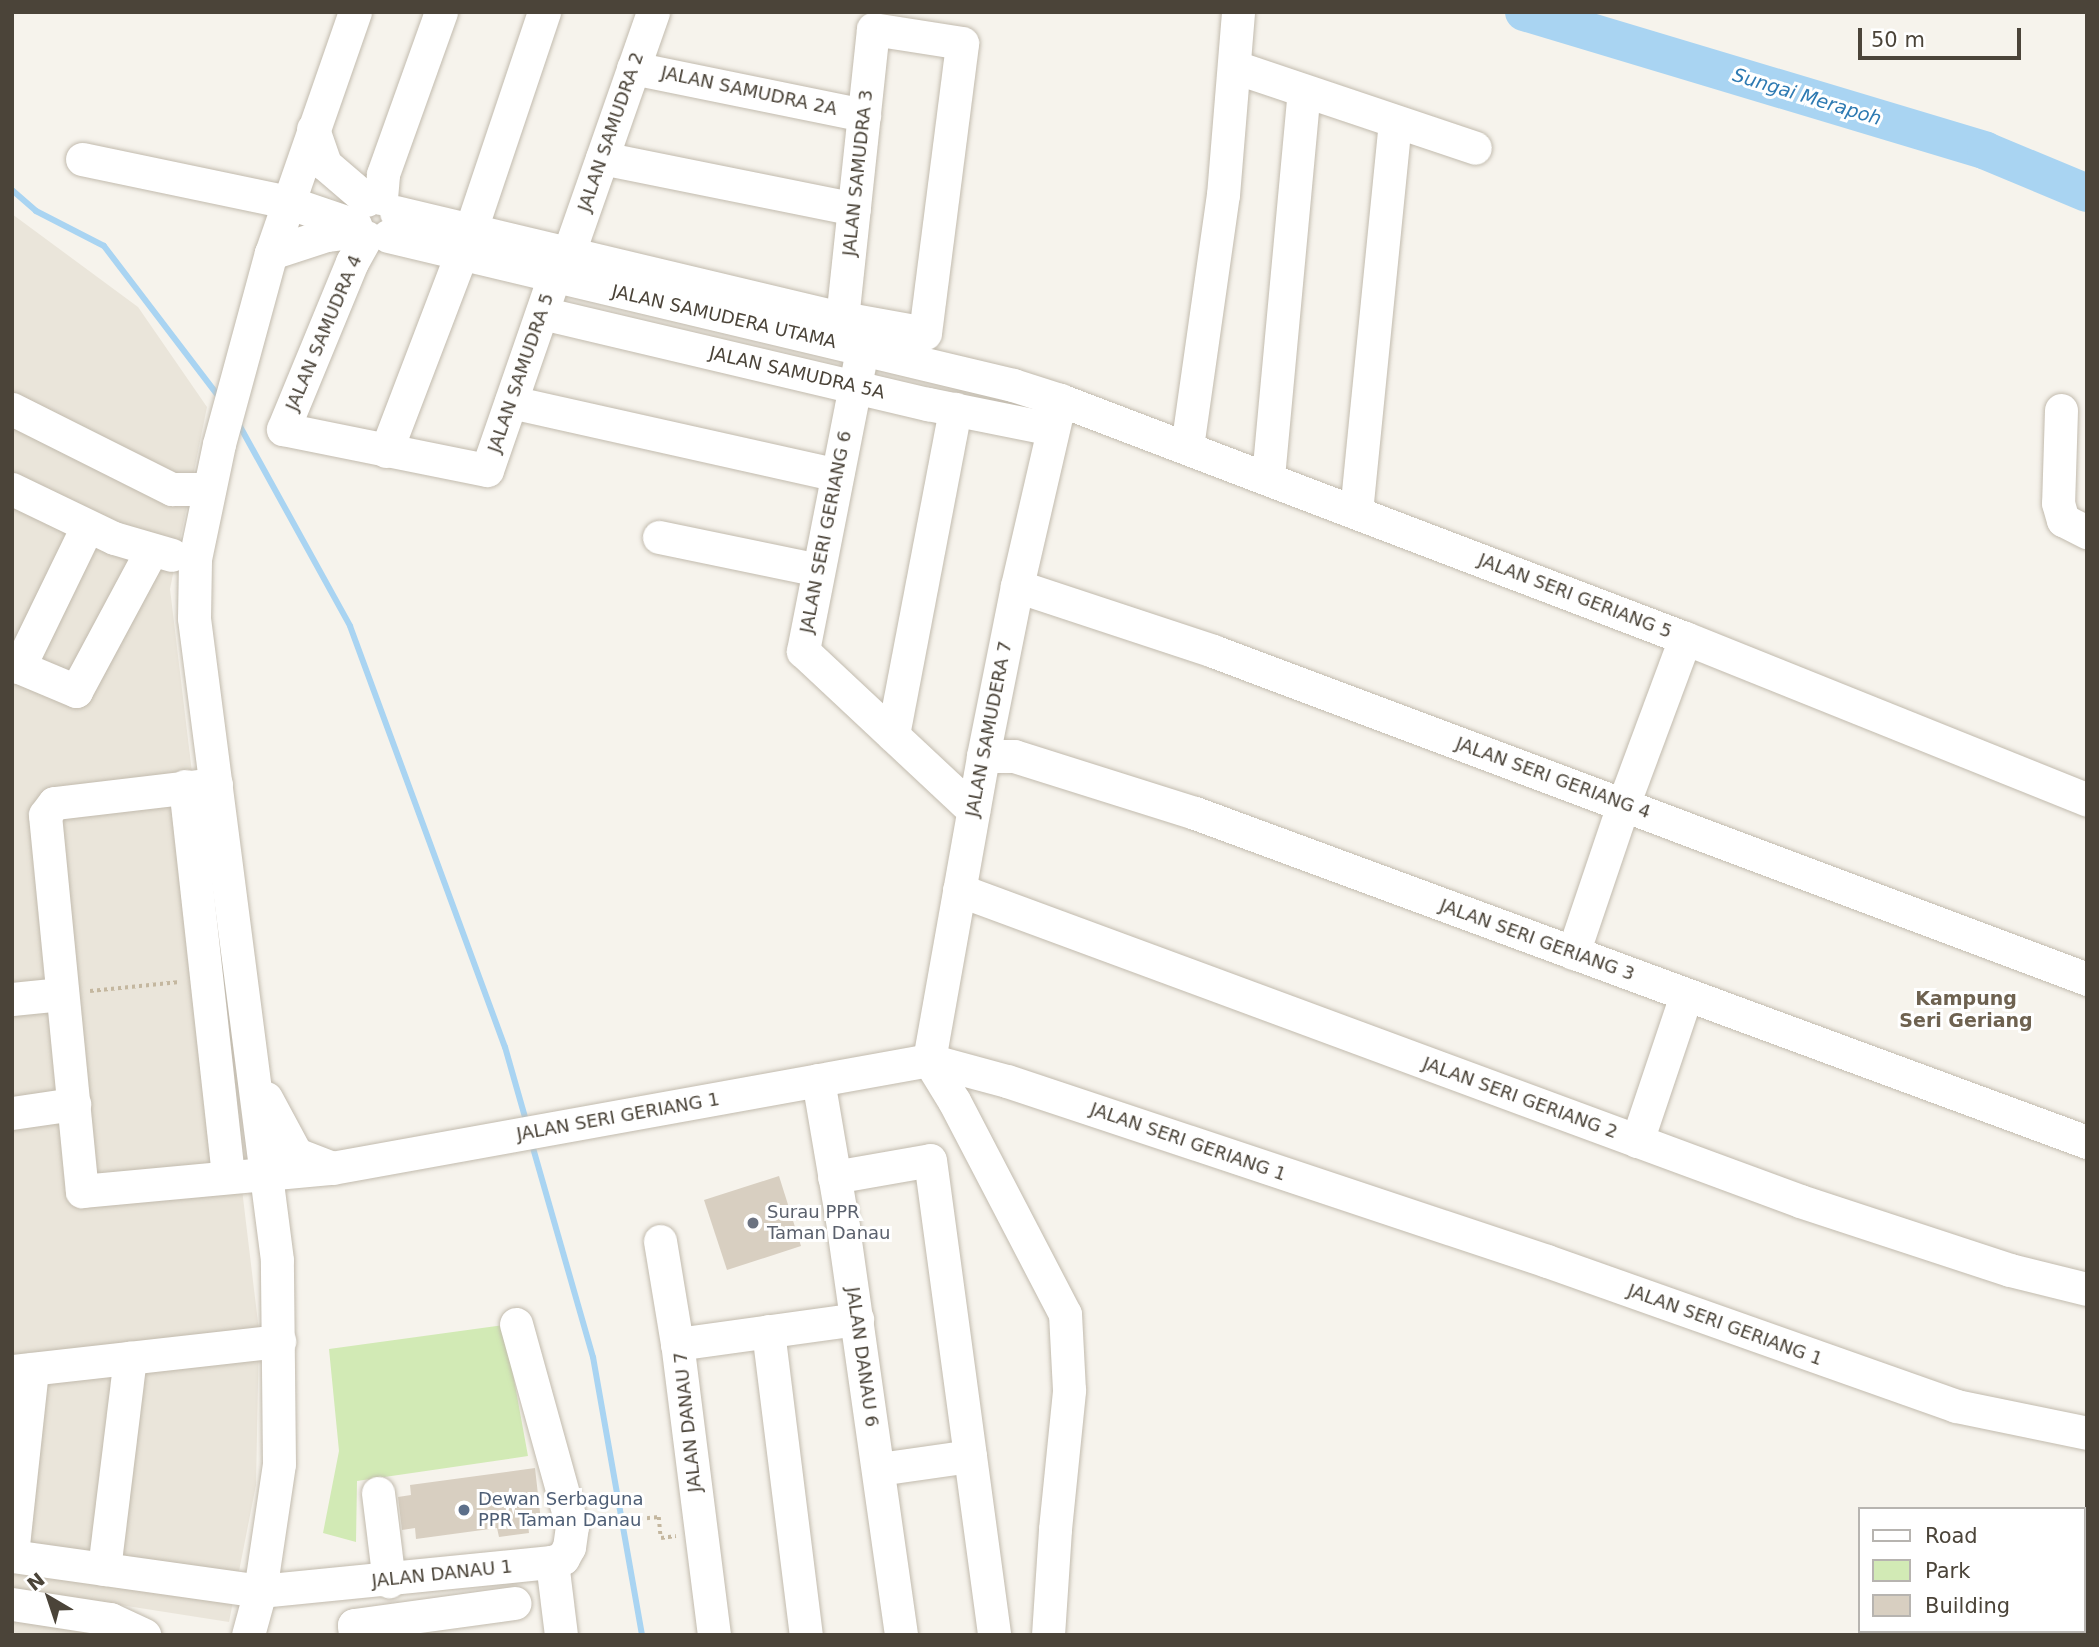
<!DOCTYPE html>
<html>
<head>
<meta charset="utf-8">
<style>
  body { margin:0 }
  #map { position:relative; width:2099px; height:1647px; overflow:hidden; background:#f6f3ec; font-family:"DejaVu Sans",sans-serif }
  div>[style] { position:absolute }
  .residential>* { inset:0; background:#eae5da }
  .green>* { inset:0; background:#d2eab5 }
  .stream>* { height:6px; margin:-3px; padding:0 3px; transform-origin:3px; border-radius:3px; background:#a9d4f2 }
  .river>* { height:38px; margin:-19px; padding:0 19px; transform-origin:19px; border-radius:19px; background:#a9d4f2 }
  .building>* { inset:0; background:#d8cfc1 }
  .path>* { height:3.5px; margin-top:-1.75px; transform-origin:0; background:repeating-linear-gradient(90deg,#c4b79f 0 3.5px,transparent 0 7px) }
  .roads { filter:drop-shadow(0 0 2px #c2bbae) drop-shadow(0 0 2px #c2bbae) }
  .minor>* { height:33px; margin:-16.5px; padding:0 16.5px; transform-origin:16.5px; border-radius:16.5px; background:#fff }
  .dots>* { width:19px; height:19px; translate:-50% -50%; box-sizing:border-box; border:4px solid #fff; border-radius:50% }
  span { translate:-50% -50%; white-space:nowrap; text-align:center; line-height:1.15; -webkit-text-stroke:6px #fff; paint-order:stroke }
  .street-label { font-size:18px; color:#4b4439 }
  .worship-label { font-size:18px; color:#5b616d }
  .left { translate:0 -50%; text-align:left }
  .service-label { font-size:18px; color:#4e5e75 }
  .water-label { font-size:19px; color:#2e7ab2; font-style:italic }
  .neighbourhood-label { font-size:19px; color:#6e6250; font-weight:700 }
  .frame { position:absolute; inset:0; border:14px solid #4b4439; pointer-events:none }
  .legend { position:absolute; left:1858px; top:1507px; width:228px; height:126px; box-sizing:border-box; background:#fff; border:2px solid #b7b4b0; margin:0; padding:9px 12px; list-style:none; font-size:21px; color:#4b4439 }
  .legend li { display:flex; align-items:center; gap:14px; height:35px }
  .legend b { width:35px; border:2px solid #b7b4b0 }
  .north { position:absolute; left:14px; top:1563px; width:70px; height:70px; -webkit-text-stroke:5px #fff; paint-order:stroke; rotate:321deg; font-size:19px; font-weight:700; line-height:28px; text-align:center; color:#4b4439 }
  .north::after { content:''; display:block; margin:auto; width:24px; height:32px; background:#4b4439; clip-path:polygon(50% 0,100% 100%,50% 72%,0 100%) }
  .scale { position:absolute; left:1858px; top:28px; width:163px; height:32px; box-sizing:border-box; border:4px solid #4b4439; border-top:0; padding-left:9px; font-size:21px; line-height:24px; white-space:nowrap; color:#4b4439; -webkit-text-stroke:5px #fff; paint-order:stroke }
</style>
</head>
<body>
<div id="map">
  <div class="residential">
    <div style="clip-path:polygon(12px 214px,138px 307px,207px 407px,170px 589px,259px 1331px,256px 1485px,229px 1622px,12px 1588px)"></div>
    <div style="clip-path:polygon(12px 1620px,96px 1635px,12px 1635px)"></div>
  </div>
  <div class="green">
    <div style="clip-path:polygon(504px 1325px,528px 1456px,357px 1481px,356px 1542px,323px 1533px,339px 1451px,329px 1349px)"></div>
  </div>
  <div class="stream">
    <div style="left:12px;top:190px;width:32px;rotate:41deg"></div>
    <div style="left:36px;top:211px;width:76px;rotate:27.2deg"></div>
    <div style="left:104px;top:246px;width:191px;rotate:52.7deg"></div>
    <div style="left:237px;top:421px;width:234px;rotate:61.1deg"></div>
    <div style="left:350px;top:626px;width:449px;rotate:69.8deg"></div>
    <div style="left:505px;top:1047px;width:80px;rotate:74.1deg"></div>
    <div style="left:531px;top:1141px;width:225px;rotate:74deg"></div>
    <div style="left:593px;top:1357px;width:282px;rotate:80deg"></div>
  </div>
  <div class="river">
    <div style="left:1524px;top:12px;width:482px;rotate:16.7deg"></div>
    <div style="left:1986px;top:151px;width:109px;rotate:22.6deg"></div>
  </div>
  <div class="building">
    <div style="clip-path:polygon(779px 1176px,801px 1246px,727px 1270px,704px 1200px)"></div>
    <div style="clip-path:polygon(535px 1468px,541px 1521px,528px 1523px,529px 1533px,499px 1537px,497px 1528px,416px 1539px,415px 1528px,402px 1530px,398px 1497px,411px 1495px,410px 1485px)"></div>
  </div>
  <div class="path">
    <div style="left:90px;top:991px;width:90px;rotate:-5.7deg"></div>
    <div style="left:598px;top:1523px;width:61px;rotate:-5.6deg"></div>
    <div style="left:659px;top:1517px;width:21px;rotate:85deg"></div>
    <div style="left:661px;top:1538px;width:15px;rotate:-8deg"></div>
  </div>
  <div class="roads">
    <div class="minor">
      <div style="left:1235px;top:67px;width:253px;rotate:18.6deg"></div>
      <div style="left:633px;top:68px;width:236px;rotate:11.5deg"></div>
      <div style="left:313px;top:129px;width:37px;rotate:71deg"></div>
      <div style="left:325px;top:164px;width:55px;rotate:40.6deg"></div>
      <div style="left:602px;top:158px;width:257px;rotate:11.4deg"></div>
      <div style="left:82px;top:159px;width:209px;rotate:11.8deg"></div>
      <div style="left:287px;top:202px;width:72px;rotate:18.7deg"></div>
      <div style="left:381px;top:198px;width:24px;rotate:-85deg"></div>
      <div style="left:383px;top:174px;width:172px;rotate:-70.3deg"></div>
      <div style="left:396px;top:212px;width:458px;rotate:13.4deg"></div>
      <div style="left:842px;top:318px;width:84px;rotate:10.2deg"></div>
      <div style="left:925px;top:333px;width:292px;rotate:-82.7deg"></div>
      <div style="left:962px;top:43px;width:90px;rotate:-171.1deg"></div>
      <div style="left:873px;top:29px;width:291px;rotate:96.1deg"></div>
      <div style="left:471px;top:229px;width:229px;rotate:-71.4deg"></div>
      <div style="left:388px;top:236px;width:643px;rotate:13.41deg"></div>
      <div style="left:1013px;top:385px;width:49px;rotate:17.7deg"></div>
      <div style="left:1060px;top:400px;width:669px;rotate:20.85deg"></div>
      <div style="left:1685px;top:638px;width:433px;rotate:21.9deg"></div>
      <div style="left:366px;top:237px;width:29px;rotate:119deg"></div>
      <div style="left:352px;top:262px;width:181px;rotate:112.4deg"></div>
      <div style="left:283px;top:429px;width:208px;rotate:11.4deg"></div>
      <div style="left:487px;top:470px;width:204px;rotate:-70.9deg"></div>
      <div style="left:569px;top:252px;width:254px;rotate:-70.7deg"></div>
      <div style="left:271px;top:253px;width:58px;rotate:-18.1deg"></div>
      <div style="left:326px;top:235px;width:32px;rotate:-7deg"></div>
      <div style="left:542px;top:313px;width:397px;rotate:13.3deg"></div>
      <div style="left:928px;top:404px;width:126px;rotate:11.4deg"></div>
      <div style="left:862px;top:350px;width:307px;rotate:101.1deg"></div>
      <div style="left:803px;top:651px;width:233px;rotate:43.1deg"></div>
      <div style="left:511px;top:402px;width:334px;rotate:12.6deg"></div>
      <div style="left:12px;top:409px;width:179px;rotate:26.6deg"></div>
      <div style="left:172px;top:489px;width:36px"></div>
      <div style="left:2061px;top:410px;width:93px;rotate:91.8deg"></div>
      <div style="left:2058px;top:503px;width:18px;rotate:74deg"></div>
      <div style="left:2063px;top:520px;width:27px;rotate:27deg"></div>
      <div style="left:1187px;top:447px;width:255px;rotate:-81.9deg"></div>
      <div style="left:1223px;top:195px;width:184px;rotate:-85.3deg"></div>
      <div style="left:386px;top:451px;width:210px;rotate:-69.1deg"></div>
      <div style="left:1268px;top:477px;width:387px;rotate:-84.7deg"></div>
      <div style="left:12px;top:489px;width:113px;rotate:25.7deg"></div>
      <div style="left:114px;top:538px;width:60px;rotate:16.3deg"></div>
      <div style="left:1356px;top:512px;width:390px;rotate:-84.3deg"></div>
      <div style="left:87px;top:527px;width:156px;rotate:115.9deg"></div>
      <div style="left:19px;top:667px;width:62px;rotate:22.8deg"></div>
      <div style="left:76px;top:691px;width:159px;rotate:-61.8deg"></div>
      <div style="left:659px;top:537px;width:162px;rotate:11.7deg"></div>
      <div style="left:1017px;top:586px;width:206px;rotate:18.3deg"></div>
      <div style="left:1213px;top:651px;width:934px;rotate:20.57deg"></div>
      <div style="left:893px;top:735px;width:332px;rotate:-79.2deg"></div>
      <div style="left:983px;top:756px;width:31px"></div>
      <div style="left:1014px;top:756px;width:190px;rotate:17.5deg"></div>
      <div style="left:1195px;top:813px;width:951px;rotate:20.25deg"></div>
      <div style="left:216px;top:784px;width:163px;rotate:173.3deg"></div>
      <div style="left:54px;top:803px;width:15px;rotate:127deg"></div>
      <div style="left:45px;top:815px;width:378px;rotate:84.4deg"></div>
      <div style="left:82px;top:1191px;width:251px;rotate:-5.3deg"></div>
      <div style="left:332px;top:1168px;width:607px;rotate:-10.25deg"></div>
      <div style="left:929px;top:1060px;width:81px;rotate:15.1deg"></div>
      <div style="left:1007px;top:1081px;width:569px;rotate:18.43deg"></div>
      <div style="left:1547px;top:1261px;width:434px;rotate:19.5deg"></div>
      <div style="left:1956px;top:1406px;width:134px;rotate:11.6deg"></div>
      <div style="left:185px;top:786px;width:393px;rotate:83.7deg"></div>
      <div style="left:959px;top:890px;width:897px;rotate:20.29deg"></div>
      <div style="left:1800px;top:1201px;width:221px;rotate:18.2deg"></div>
      <div style="left:2010px;top:1270px;width:79px;rotate:13.9deg"></div>
      <div style="left:1573px;top:953px;width:156px;rotate:-71.3deg"></div>
      <div style="left:1623px;top:805px;width:178px;rotate:-69.6deg"></div>
      <div style="left:12px;top:999px;width:50px;rotate:-5.7deg"></div>
      <div style="left:818px;top:1080px;width:149px;rotate:80.3deg"></div>
      <div style="left:843px;top:1227px;width:412px;rotate:81.9deg"></div>
      <div style="left:266px;top:1098px;width:64px;rotate:61.8deg"></div>
      <div style="left:296px;top:1154px;width:36px;rotate:21deg"></div>
      <div style="left:12px;top:1113px;width:63px;rotate:-8.3deg"></div>
      <div style="left:1637px;top:1141px;width:154px;rotate:-71.4deg"></div>
      <div style="left:834px;top:1177px;width:97px;rotate:-10deg"></div>
      <div style="left:930px;top:1160px;width:479px;rotate:82.3deg"></div>
      <div style="left:660px;top:1241px;width:104px;rotate:80.6deg"></div>
      <div style="left:516px;top:1324px;width:210px;rotate:74.5deg"></div>
      <div style="left:572px;top:1526px;width:21px;rotate:98deg"></div>
      <div style="left:569px;top:1547px;width:13px;rotate:119deg"></div>
      <div style="left:563px;top:1558px;width:12px;rotate:160deg"></div>
      <div style="left:768px;top:1331px;width:306px;rotate:82.9deg"></div>
      <div style="left:12px;top:1371px;width:269px;rotate:-6.4deg"></div>
      <div style="left:879px;top:1469px;width:92px;rotate:-8.1deg"></div>
      <div style="left:378px;top:1493px;width:89px;rotate:82.9deg"></div>
      <div style="left:12px;top:1554px;width:186px;rotate:-83.8deg"></div>
      <div style="left:12px;top:1556px;width:250px;rotate:8deg"></div>
      <div style="left:260px;top:1591px;width:293px;rotate:-5.7deg"></div>
      <div style="left:552px;top:1562px;width:74px;rotate:83deg"></div>
      <div style="left:104px;top:1569px;width:213px;rotate:-83deg"></div>
      <div style="left:12px;top:1604px;width:99px;rotate:8.7deg"></div>
      <div style="left:110px;top:1619px;width:38px;rotate:25deg"></div>
      <div style="left:248px;top:1635px;width:46px;rotate:-74.7deg"></div>
      <div style="left:260px;top:1591px;width:128px;rotate:-81.5deg"></div>
      <div style="left:279px;top:1464px;width:204px;rotate:-90.6deg"></div>
      <div style="left:277px;top:1260px;width:647px;rotate:-97.37deg"></div>
      <div style="left:194px;top:618px;width:59px;rotate:-89deg"></div>
      <div style="left:195px;top:559px;width:117px;rotate:-78.2deg"></div>
      <div style="left:219px;top:444px;width:198px;rotate:-74.8deg"></div>
      <div style="left:271px;top:253px;width:255px;rotate:-70.8deg"></div>
      <div style="left:355px;top:1635px;width:10px;rotate:-96deg"></div>
      <div style="left:354px;top:1625px;width:162px;rotate:-7.8deg"></div>
      <div style="left:714px;top:1635px;width:293px;rotate:-97.2deg"></div>
      <div style="left:677px;top:1344px;width:182px;rotate:-7.9deg"></div>
      <div style="left:1048px;top:1635px;width:106px;rotate:-86.2deg"></div>
      <div style="left:1055px;top:1529px;width:140px;rotate:-84.2deg"></div>
      <div style="left:1069px;top:1390px;width:76px;rotate:-93deg"></div>
      <div style="left:1065px;top:1314px;width:240px;rotate:-117.5deg"></div>
      <div style="left:954px;top:1101px;width:48px;rotate:-121.4deg"></div>
      <div style="left:929px;top:1060px;width:309px;rotate:-79.9deg"></div>
      <div style="left:983px;top:756px;width:173px;rotate:-78.7deg"></div>
      <div style="left:1017px;top:586px;width:191px;rotate:-77deg"></div>
    </div>
  </div>
  <div class="dots">
    <div style="left:753px;top:1223px;background:#6b7280"></div>
    <div style="left:464px;top:1510px;background:#5c6f8a"></div>
  </div>
  <div class="street-label">
    <span style="left:749px;top:91px;rotate:12deg">JALAN SAMUDRA 2A</span>
    <span style="left:611px;top:132px;rotate:-71deg">JALAN SAMUDRA 2</span>
    <span style="left:858px;top:173px;rotate:-84deg">JALAN SAMUDRA 3</span>
    <span style="left:724px;top:317px;rotate:13deg">JALAN SAMUDERA UTAMA</span>
    <span style="left:324px;top:333px;rotate:-67deg">JALAN SAMUDRA 4</span>
    <span style="left:521px;top:373px;rotate:-71deg">JALAN SAMUDRA 5</span>
    <span style="left:797px;top:373px;rotate:13deg">JALAN SAMUDRA 5A</span>
    <span style="left:826px;top:532px;rotate:-79deg">JALAN SERI GERIANG 6</span>
    <span style="left:1575px;top:596px;rotate:21deg">JALAN SERI GERIANG 5</span>
    <span style="left:989px;top:729px;rotate:-79deg">JALAN SAMUDERA 7</span>
    <span style="left:1553px;top:778px;rotate:20deg">JALAN SERI GERIANG 4</span>
    <span style="left:1537px;top:940px;rotate:20deg">JALAN SERI GERIANG 3</span>
    <span style="left:1520px;top:1098px;rotate:20deg">JALAN SERI GERIANG 2</span>
    <span style="left:618px;top:1117px;rotate:-10deg">JALAN SERI GERIANG 1</span>
    <span style="left:1188px;top:1142px;rotate:19deg">JALAN SERI GERIANG 1</span>
    <span style="left:1725px;top:1325px;rotate:20deg">JALAN SERI GERIANG 1</span>
    <span style="left:862px;top:1357px;rotate:82deg">JALAN DANAU 6</span>
    <span style="left:688px;top:1422px;rotate:-96deg">JALAN DANAU 7</span>
    <span style="left:442px;top:1574px;rotate:-6deg">JALAN DANAU 1</span>
  </div>
  <div class="worship-label">
    <span class="left" style="left:767px;top:1223px">Surau PPR<br>Taman Danau</span>
  </div>
  <div class="service-label">
    <span class="left" style="left:478px;top:1510px">Dewan Serbaguna<br>PPR Taman Danau</span>
  </div>
  <div class="water-label">
    <span style="left:1807px;top:97px;rotate:17deg">Sungai Merapoh</span>
  </div>
  <div class="neighbourhood-label">
    <span style="left:1966px;top:1010px">Kampung<br>Seri Geriang</span>
  </div>
  <div class="frame"></div>
  <ul class="legend">
  <li><b style="height:9px;background:#fff"></b>Road</li>
  <li><b style="height:19px;background:#d2eab5"></b>Park</li>
  <li><b style="height:19px;background:#d8cfc1"></b>Building</li>
  </ul>
  <div class="north">N</div>
  <div class="scale">50 m</div>
</div>
</body>
</html>
